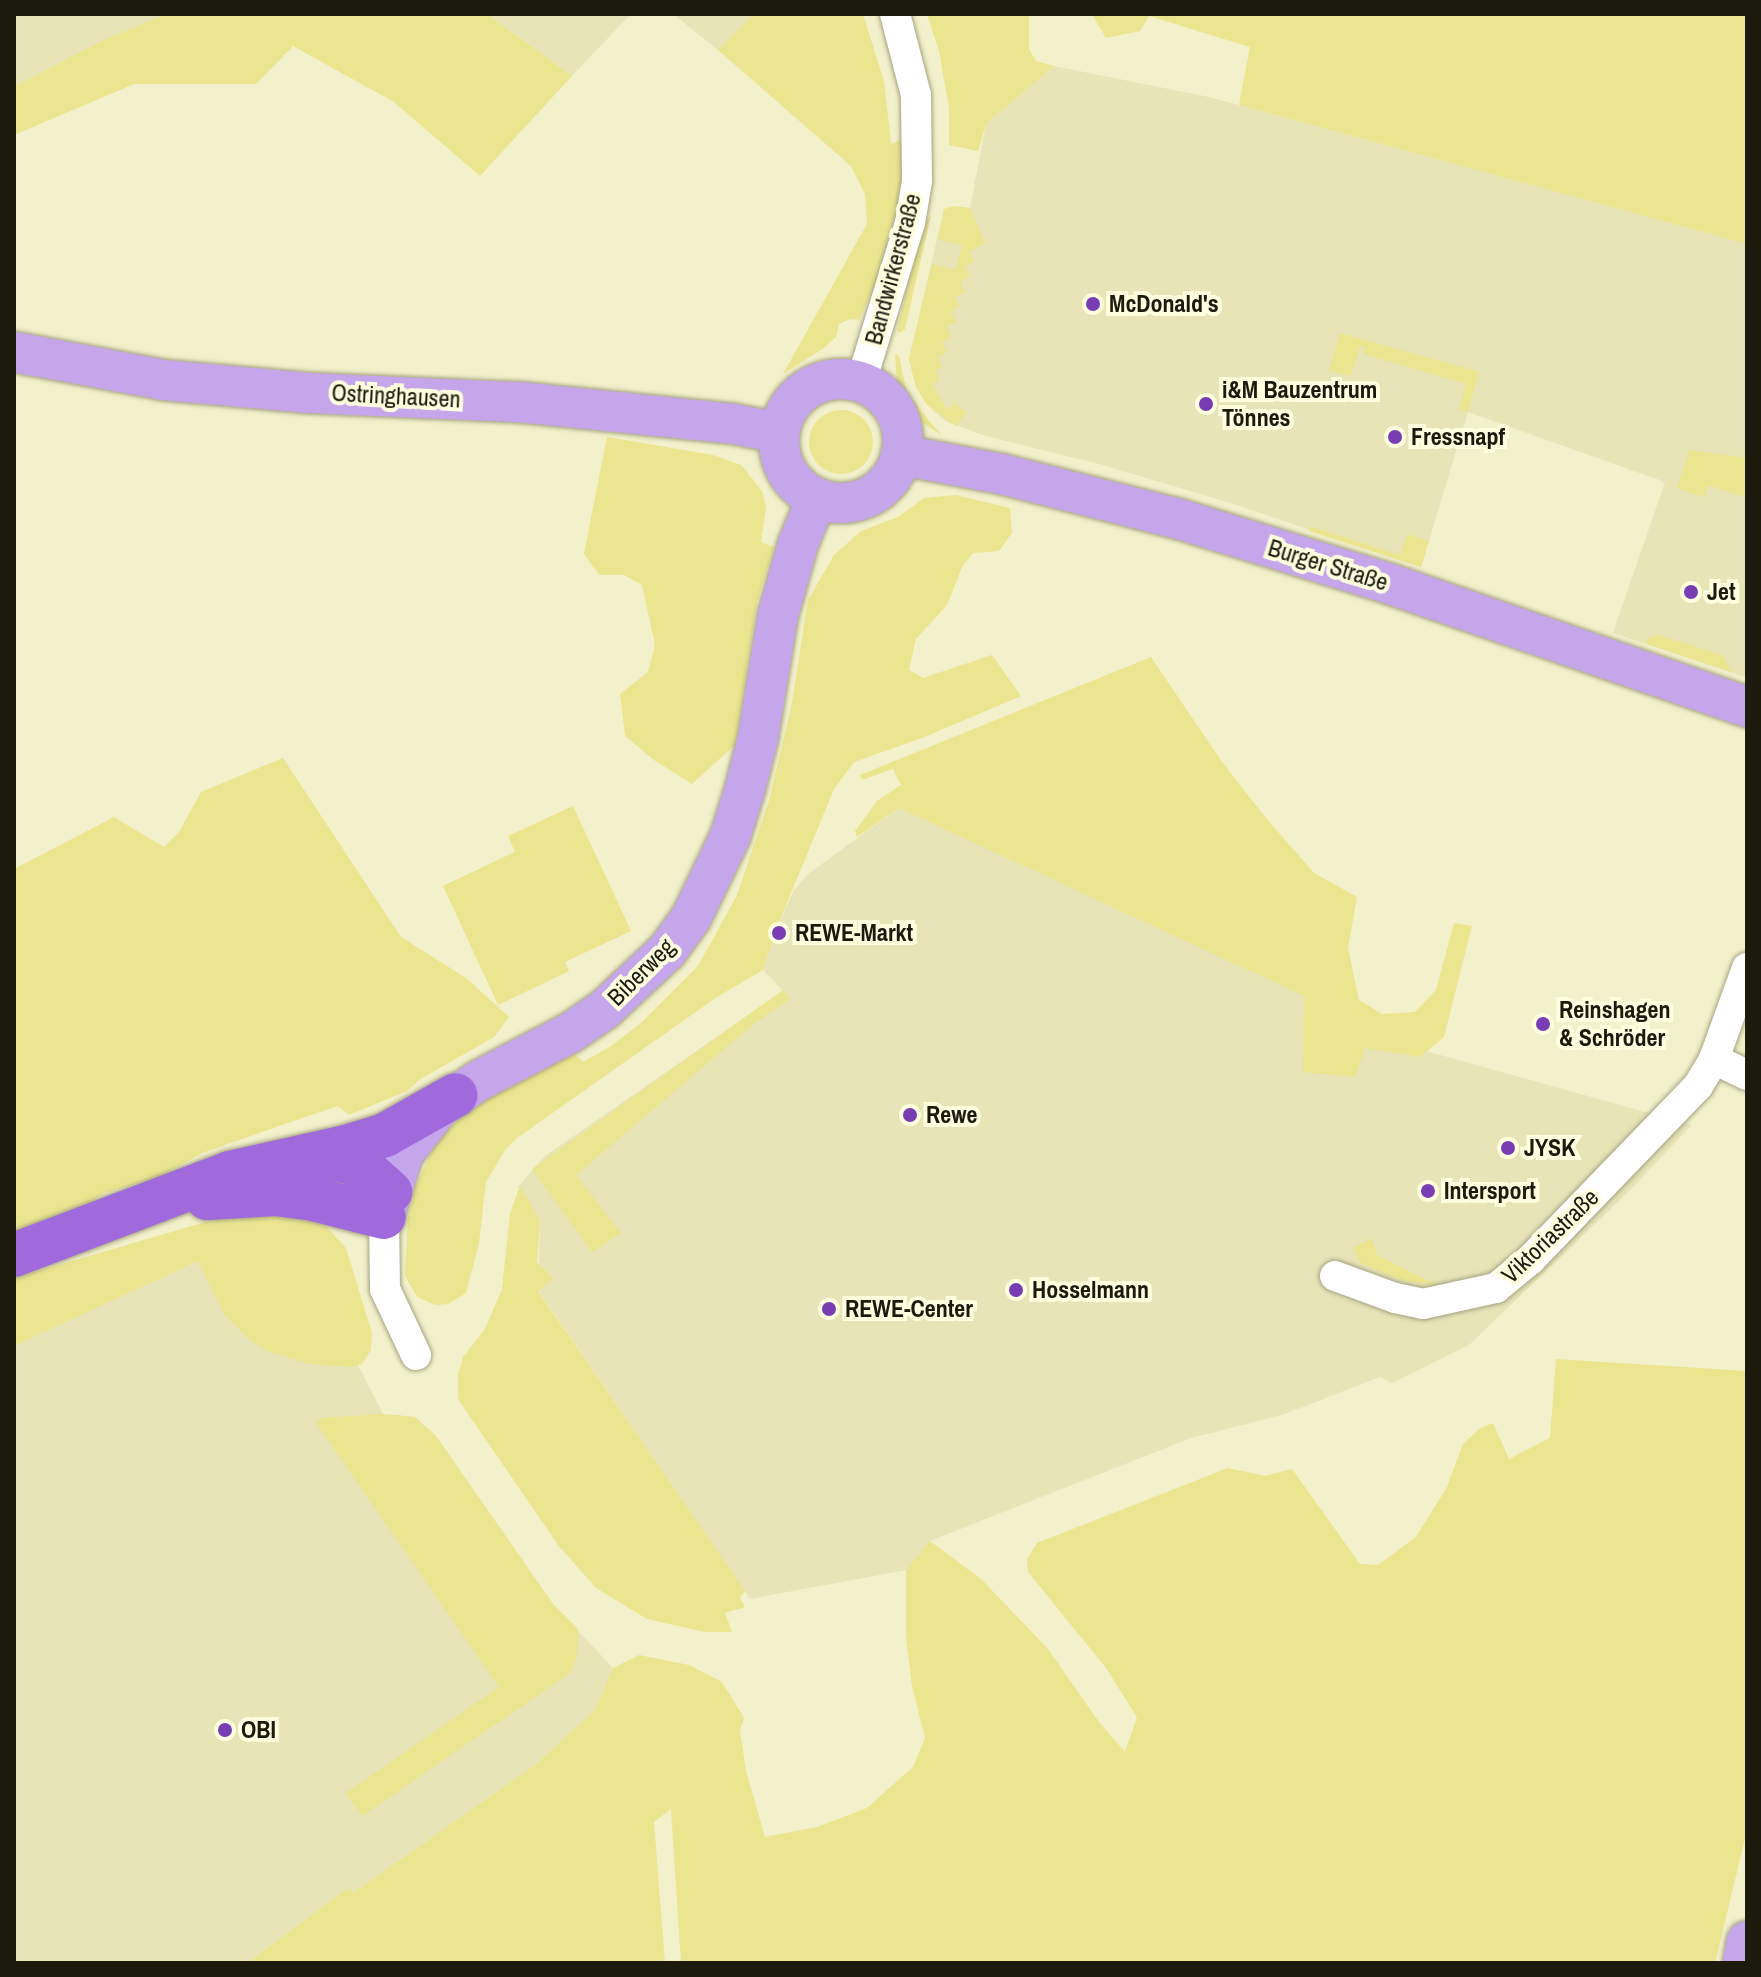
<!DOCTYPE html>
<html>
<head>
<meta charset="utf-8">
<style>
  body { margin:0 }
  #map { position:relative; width:1761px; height:1977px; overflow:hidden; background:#f2f1cb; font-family:"Archivo Narrow",sans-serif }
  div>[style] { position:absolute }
  .built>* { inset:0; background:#e7e4b8 }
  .green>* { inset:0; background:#eae58e }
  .round { border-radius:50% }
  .roads { filter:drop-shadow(0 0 2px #a6a481) drop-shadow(0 0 2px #a6a481) }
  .minor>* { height:30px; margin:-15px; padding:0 15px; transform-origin:15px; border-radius:15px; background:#fff }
  .major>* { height:40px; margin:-20px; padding:0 20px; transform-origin:20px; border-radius:20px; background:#c6a6eb }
  .major>.ring { margin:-20px; padding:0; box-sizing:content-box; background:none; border:40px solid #c6a6eb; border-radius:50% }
  .highway>* { height:44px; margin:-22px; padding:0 22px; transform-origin:22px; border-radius:22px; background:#a06add }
  .dots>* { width:22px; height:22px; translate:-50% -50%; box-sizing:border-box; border:4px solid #fffedf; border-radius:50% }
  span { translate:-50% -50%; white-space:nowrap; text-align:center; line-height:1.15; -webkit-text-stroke:8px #fffedf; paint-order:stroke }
  .street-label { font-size:24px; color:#1b1a0d }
  .poi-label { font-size:24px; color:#1b1a0d; font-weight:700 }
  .left { translate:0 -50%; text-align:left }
  .frame { position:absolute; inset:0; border:16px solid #1b1a0d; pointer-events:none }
</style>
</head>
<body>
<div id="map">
  <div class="built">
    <div style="clip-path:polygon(14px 14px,167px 14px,101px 41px,14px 87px)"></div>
    <div style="clip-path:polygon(487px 14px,631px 14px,572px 76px)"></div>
    <div style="clip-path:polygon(673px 14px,754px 14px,718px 50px)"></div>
    <div style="clip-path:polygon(1054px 66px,1209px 97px,1747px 244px,1747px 678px,1613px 633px,1665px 482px,1468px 412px,1421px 567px,1230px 503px,1099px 464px,986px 436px,947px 422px,935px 413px,916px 387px,909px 359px,944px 209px,970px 208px,986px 124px)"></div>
    <div style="clip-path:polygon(899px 808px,1305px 996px,1343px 1028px,1692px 1125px,1627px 1193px,1469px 1345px,1392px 1383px,1380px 1377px,1282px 1415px,1191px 1438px,930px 1541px,906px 1570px,750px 1599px,538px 1290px,540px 1221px,519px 1187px,516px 1189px,545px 1156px,783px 991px,763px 970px,775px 932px,794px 890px,808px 874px)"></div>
    <div style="clip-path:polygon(198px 1261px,336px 1322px,383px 1414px,415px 1417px,436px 1436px,553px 1604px,613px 1668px,595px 1710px,535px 1765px,353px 1893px,348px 1888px,247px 1963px,14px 1963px,14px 1346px)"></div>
  </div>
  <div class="green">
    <div style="clip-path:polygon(167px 14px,487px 14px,572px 76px,480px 176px,394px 102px,293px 46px,256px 84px,134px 84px,14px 135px,14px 87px,101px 41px)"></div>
    <div style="clip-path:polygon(754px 14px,863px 14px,884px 81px,891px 144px,900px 140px,905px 145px,899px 212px,882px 269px,859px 320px,850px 319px,839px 324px,836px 337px,824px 348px,783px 374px,867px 224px,865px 194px,851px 166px,718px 50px)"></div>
    <div style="clip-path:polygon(927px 14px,1029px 14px,1029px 49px,1036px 61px,1054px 66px,986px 124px,978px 151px,949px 145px,949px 108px,939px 51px)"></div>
    <div style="clip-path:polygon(1092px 14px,1747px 14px,1747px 244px,1239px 105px,1250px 47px,1149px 16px,1140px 31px,1106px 38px)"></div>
    <div style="clip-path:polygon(954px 206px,970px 208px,985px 243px,969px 252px,974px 261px,965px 267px,970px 276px,960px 282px,965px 292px,955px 297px,959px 306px,951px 312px,956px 322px,947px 327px,951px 337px,942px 342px,947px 352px,938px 357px,942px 367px,935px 371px,939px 380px,932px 385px,947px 410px,955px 403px,966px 413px,956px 426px,926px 404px,916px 387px,909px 359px,932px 264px,956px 270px,962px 245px,938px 239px,944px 209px)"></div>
    <div style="clip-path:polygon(931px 215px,905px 329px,900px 333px,897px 330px,923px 225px)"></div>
    <div style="clip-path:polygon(1340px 333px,1479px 372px,1468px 412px,1459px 409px,1466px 384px,1364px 354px,1365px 347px,1360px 346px,1351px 376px,1329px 371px)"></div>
    <div style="clip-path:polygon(895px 354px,899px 356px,907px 394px,942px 436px,920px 421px,904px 399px,897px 384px)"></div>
    <div class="round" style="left:809px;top:410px;width:64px;height:64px"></div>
    <div style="clip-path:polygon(607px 437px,713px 455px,741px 465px,762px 491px,766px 507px,761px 542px,774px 547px,757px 602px,735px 745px,692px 784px,654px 760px,625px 736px,620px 694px,648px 672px,655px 645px,642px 585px,624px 575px,599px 575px,584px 554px)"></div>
    <div style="clip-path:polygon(1690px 450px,1747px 458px,1747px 498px,1708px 485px,1704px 497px,1677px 488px)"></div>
    <div style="clip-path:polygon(956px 495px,1010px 508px,1012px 533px,999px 551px,973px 553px,962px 567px,947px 605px,916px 639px,909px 670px,923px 678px,992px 655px,1021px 696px,922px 738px,854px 762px,834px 789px,775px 932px,763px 970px,717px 997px,517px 1138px,505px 1150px,486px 1182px,479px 1243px,466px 1293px,448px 1304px,436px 1305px,417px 1297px,405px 1276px,408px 1218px,415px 1188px,436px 1142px,469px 1110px,496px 1094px,575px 1054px,583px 1062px,608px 1048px,640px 1024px,698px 966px,737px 895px,769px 801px,791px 708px,808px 600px,834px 555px,861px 531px,898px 517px,924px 498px)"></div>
    <div style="clip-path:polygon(1310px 526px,1400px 555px,1407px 534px,1429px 541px,1421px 567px,1309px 531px)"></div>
    <div style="clip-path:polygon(1658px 635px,1722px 655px,1732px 672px,1647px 644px,1647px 638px)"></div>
    <div style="clip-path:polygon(1151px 657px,1222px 762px,1266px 818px,1314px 873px,1357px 897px,1348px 948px,1359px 1000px,1382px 1014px,1415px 1012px,1436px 990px,1454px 923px,1472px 926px,1444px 1037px,1420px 1057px,1365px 1048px,1355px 1077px,1303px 1072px,1304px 996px,899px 808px,857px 837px,855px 831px,877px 801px,901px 785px,893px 769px,862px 780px,860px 775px)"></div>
    <div style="clip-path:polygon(283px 758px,401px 937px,466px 978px,509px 1017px,494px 1037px,419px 1080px,407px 1091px,349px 1115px,338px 1106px,288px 1123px,202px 1153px,157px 1178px,104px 1193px,77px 1211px,14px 1232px,14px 869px,114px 817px,164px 847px,179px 832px,201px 792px)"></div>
    <div style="clip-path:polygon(573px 806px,631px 931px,565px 962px,569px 971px,498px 1005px,443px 886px,515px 852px,508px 836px)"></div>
    <div style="clip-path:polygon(783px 990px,790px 999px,755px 1023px,576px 1175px,621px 1233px,592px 1252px,532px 1169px)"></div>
    <div style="clip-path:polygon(520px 1186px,540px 1221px,537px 1262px,554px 1279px,538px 1291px,745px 1591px,740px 1598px,745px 1607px,725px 1613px,732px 1632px,705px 1632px,647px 1619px,596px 1588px,558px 1545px,458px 1399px,458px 1375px,463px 1357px,485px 1329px,502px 1289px,510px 1213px)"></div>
    <div style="clip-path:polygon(261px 1214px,311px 1219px,327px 1227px,346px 1248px,372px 1333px,371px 1350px,362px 1364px,352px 1367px,310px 1364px,267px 1351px,250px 1340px,224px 1314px,198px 1261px,14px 1346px,14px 1278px,226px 1216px)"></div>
    <div style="clip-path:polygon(1371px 1238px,1377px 1255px,1437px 1285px,1404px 1281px,1360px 1263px,1353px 1248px)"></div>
    <div style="clip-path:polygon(1556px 1359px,1747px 1371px,1747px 1830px,1715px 1963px,681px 1963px,671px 1809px,654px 1822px,665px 1963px,247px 1963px,348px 1888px,353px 1893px,535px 1765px,595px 1710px,613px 1668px,639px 1655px,689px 1665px,722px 1682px,744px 1718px,740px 1730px,746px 1771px,765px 1837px,817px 1827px,867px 1808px,913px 1767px,925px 1738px,912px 1686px,906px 1638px,906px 1570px,930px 1541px,981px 1579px,1048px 1649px,1099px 1722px,1125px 1752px,1137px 1717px,1106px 1668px,1028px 1572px,1027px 1559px,1037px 1543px,1228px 1468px,1265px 1476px,1292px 1469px,1360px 1564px,1378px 1565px,1416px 1537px,1447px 1487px,1463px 1444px,1479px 1429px,1493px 1423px,1509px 1459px,1550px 1438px)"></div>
    <div style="clip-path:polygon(383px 1414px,415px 1417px,436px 1436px,553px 1604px,578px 1629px,577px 1657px,569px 1674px,362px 1816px,346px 1793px,499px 1687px,316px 1423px,320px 1418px)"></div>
  </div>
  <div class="roads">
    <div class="minor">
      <div style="left:861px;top:382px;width:166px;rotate:-72.9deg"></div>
      <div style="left:910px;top:223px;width:43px;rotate:-80.5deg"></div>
      <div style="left:917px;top:181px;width:86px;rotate:-90.7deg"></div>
      <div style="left:916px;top:95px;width:84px;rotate:-104.5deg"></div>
      <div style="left:1714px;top:1059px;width:37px;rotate:26deg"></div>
      <div style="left:384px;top:1217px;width:72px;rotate:89.2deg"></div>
      <div style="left:385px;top:1289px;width:73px;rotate:64.8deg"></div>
      <div style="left:1335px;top:1276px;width:64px;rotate:20.1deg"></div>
      <div style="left:1395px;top:1298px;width:29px;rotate:12deg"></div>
      <div style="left:1423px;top:1304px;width:75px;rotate:-12.4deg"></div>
      <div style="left:1496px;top:1288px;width:44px;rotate:-39.5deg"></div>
      <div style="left:1530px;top:1260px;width:242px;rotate:-46deg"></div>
      <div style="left:1698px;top:1086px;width:31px;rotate:-59deg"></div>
      <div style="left:1714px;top:1059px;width:97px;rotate:-70.1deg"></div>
    </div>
    <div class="major">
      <div style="left:14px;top:352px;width:152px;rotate:10.6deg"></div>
      <div style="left:163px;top:380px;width:146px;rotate:5.1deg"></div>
      <div style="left:308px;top:393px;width:210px;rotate:2.5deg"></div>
      <div style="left:518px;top:402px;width:217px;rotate:5.8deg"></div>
      <div style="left:734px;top:424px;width:46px;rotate:11.3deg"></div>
      <div class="ring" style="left:779px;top:379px;width:84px;height:84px"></div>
      <div style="left:901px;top:455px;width:103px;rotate:10.7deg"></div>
      <div style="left:1002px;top:474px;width:183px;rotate:14.3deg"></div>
      <div style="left:1179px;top:519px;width:221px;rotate:17.1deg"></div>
      <div style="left:1390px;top:584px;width:378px;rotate:19deg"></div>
      <div style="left:384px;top:1217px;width:66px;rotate:-73.2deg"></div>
      <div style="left:403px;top:1154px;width:60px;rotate:-51.8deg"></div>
      <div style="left:440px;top:1107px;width:46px;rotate:-34.4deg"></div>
      <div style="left:478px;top:1081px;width:104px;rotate:-27.6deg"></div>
      <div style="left:570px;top:1033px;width:42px;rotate:-34.4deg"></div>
      <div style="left:605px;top:1009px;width:85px;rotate:-43.1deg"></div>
      <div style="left:667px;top:951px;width:41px;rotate:-54deg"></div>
      <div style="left:691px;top:918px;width:90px;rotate:-64.3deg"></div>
      <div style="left:730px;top:837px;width:50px;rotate:-72.6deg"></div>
      <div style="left:745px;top:789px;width:53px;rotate:-75.7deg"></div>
      <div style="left:758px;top:738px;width:125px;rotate:-80.8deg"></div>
      <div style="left:778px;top:615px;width:74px;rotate:-74.3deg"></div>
      <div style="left:798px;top:544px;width:50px;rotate:-67.6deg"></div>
      <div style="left:1743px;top:1963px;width:22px;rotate:-80deg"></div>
    </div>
    <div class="highway">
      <div style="left:312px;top:1156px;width:38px;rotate:9deg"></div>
      <div style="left:350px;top:1162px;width:21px;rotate:29deg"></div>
      <div style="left:368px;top:1172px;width:30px;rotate:42deg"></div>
      <div style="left:207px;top:1198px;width:68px;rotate:-3.4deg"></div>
      <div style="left:275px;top:1194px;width:34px;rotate:7deg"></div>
      <div style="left:309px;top:1198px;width:77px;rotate:14.2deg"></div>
      <div style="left:14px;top:1255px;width:231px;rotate:-20.8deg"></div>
      <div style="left:230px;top:1173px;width:119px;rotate:-12.6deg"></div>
      <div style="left:346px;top:1147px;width:41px;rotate:-17.1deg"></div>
      <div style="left:385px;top:1135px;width:81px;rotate:-29.4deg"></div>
    </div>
  </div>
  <div class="dots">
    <div style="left:1093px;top:304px;background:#783db3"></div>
    <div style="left:1206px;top:404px;background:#783db3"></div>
    <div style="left:1395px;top:437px;background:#783db3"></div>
    <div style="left:1691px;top:592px;background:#783db3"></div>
    <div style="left:779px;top:933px;background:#783db3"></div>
    <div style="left:1543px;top:1024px;background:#783db3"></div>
    <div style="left:910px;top:1115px;background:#783db3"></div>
    <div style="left:1508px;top:1148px;background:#783db3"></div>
    <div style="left:1428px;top:1191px;background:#783db3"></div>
    <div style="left:1016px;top:1290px;background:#783db3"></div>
    <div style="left:829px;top:1309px;background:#783db3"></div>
    <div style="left:225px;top:1730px;background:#783db3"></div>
  </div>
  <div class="street-label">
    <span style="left:893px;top:269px;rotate:-75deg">Bandwirkerstraße</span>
    <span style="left:396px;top:396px;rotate:3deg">Ostringhausen</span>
    <span style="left:1328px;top:565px;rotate:17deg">Burger Straße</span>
    <span style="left:641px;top:972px;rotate:-45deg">Biberweg</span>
    <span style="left:1550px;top:1236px;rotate:-44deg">Viktoriastraße</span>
  </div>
  <div class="poi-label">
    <span class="left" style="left:1109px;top:304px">McDonald's</span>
    <span class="left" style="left:1222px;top:404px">i&amp;M Bauzentrum<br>Tönnes</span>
    <span class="left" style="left:1411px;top:437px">Fressnapf</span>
    <span class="left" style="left:1707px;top:592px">Jet</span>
    <span class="left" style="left:795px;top:933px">REWE-Markt</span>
    <span class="left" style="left:1559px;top:1024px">Reinshagen<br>&amp; Schröder</span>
    <span class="left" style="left:926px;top:1115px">Rewe</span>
    <span class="left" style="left:1524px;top:1148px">JYSK</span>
    <span class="left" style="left:1444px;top:1191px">Intersport</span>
    <span class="left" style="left:1032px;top:1290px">Hosselmann</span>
    <span class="left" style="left:845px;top:1309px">REWE-Center</span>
    <span class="left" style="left:241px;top:1730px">OBI</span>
  </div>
  <div class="frame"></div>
</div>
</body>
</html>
